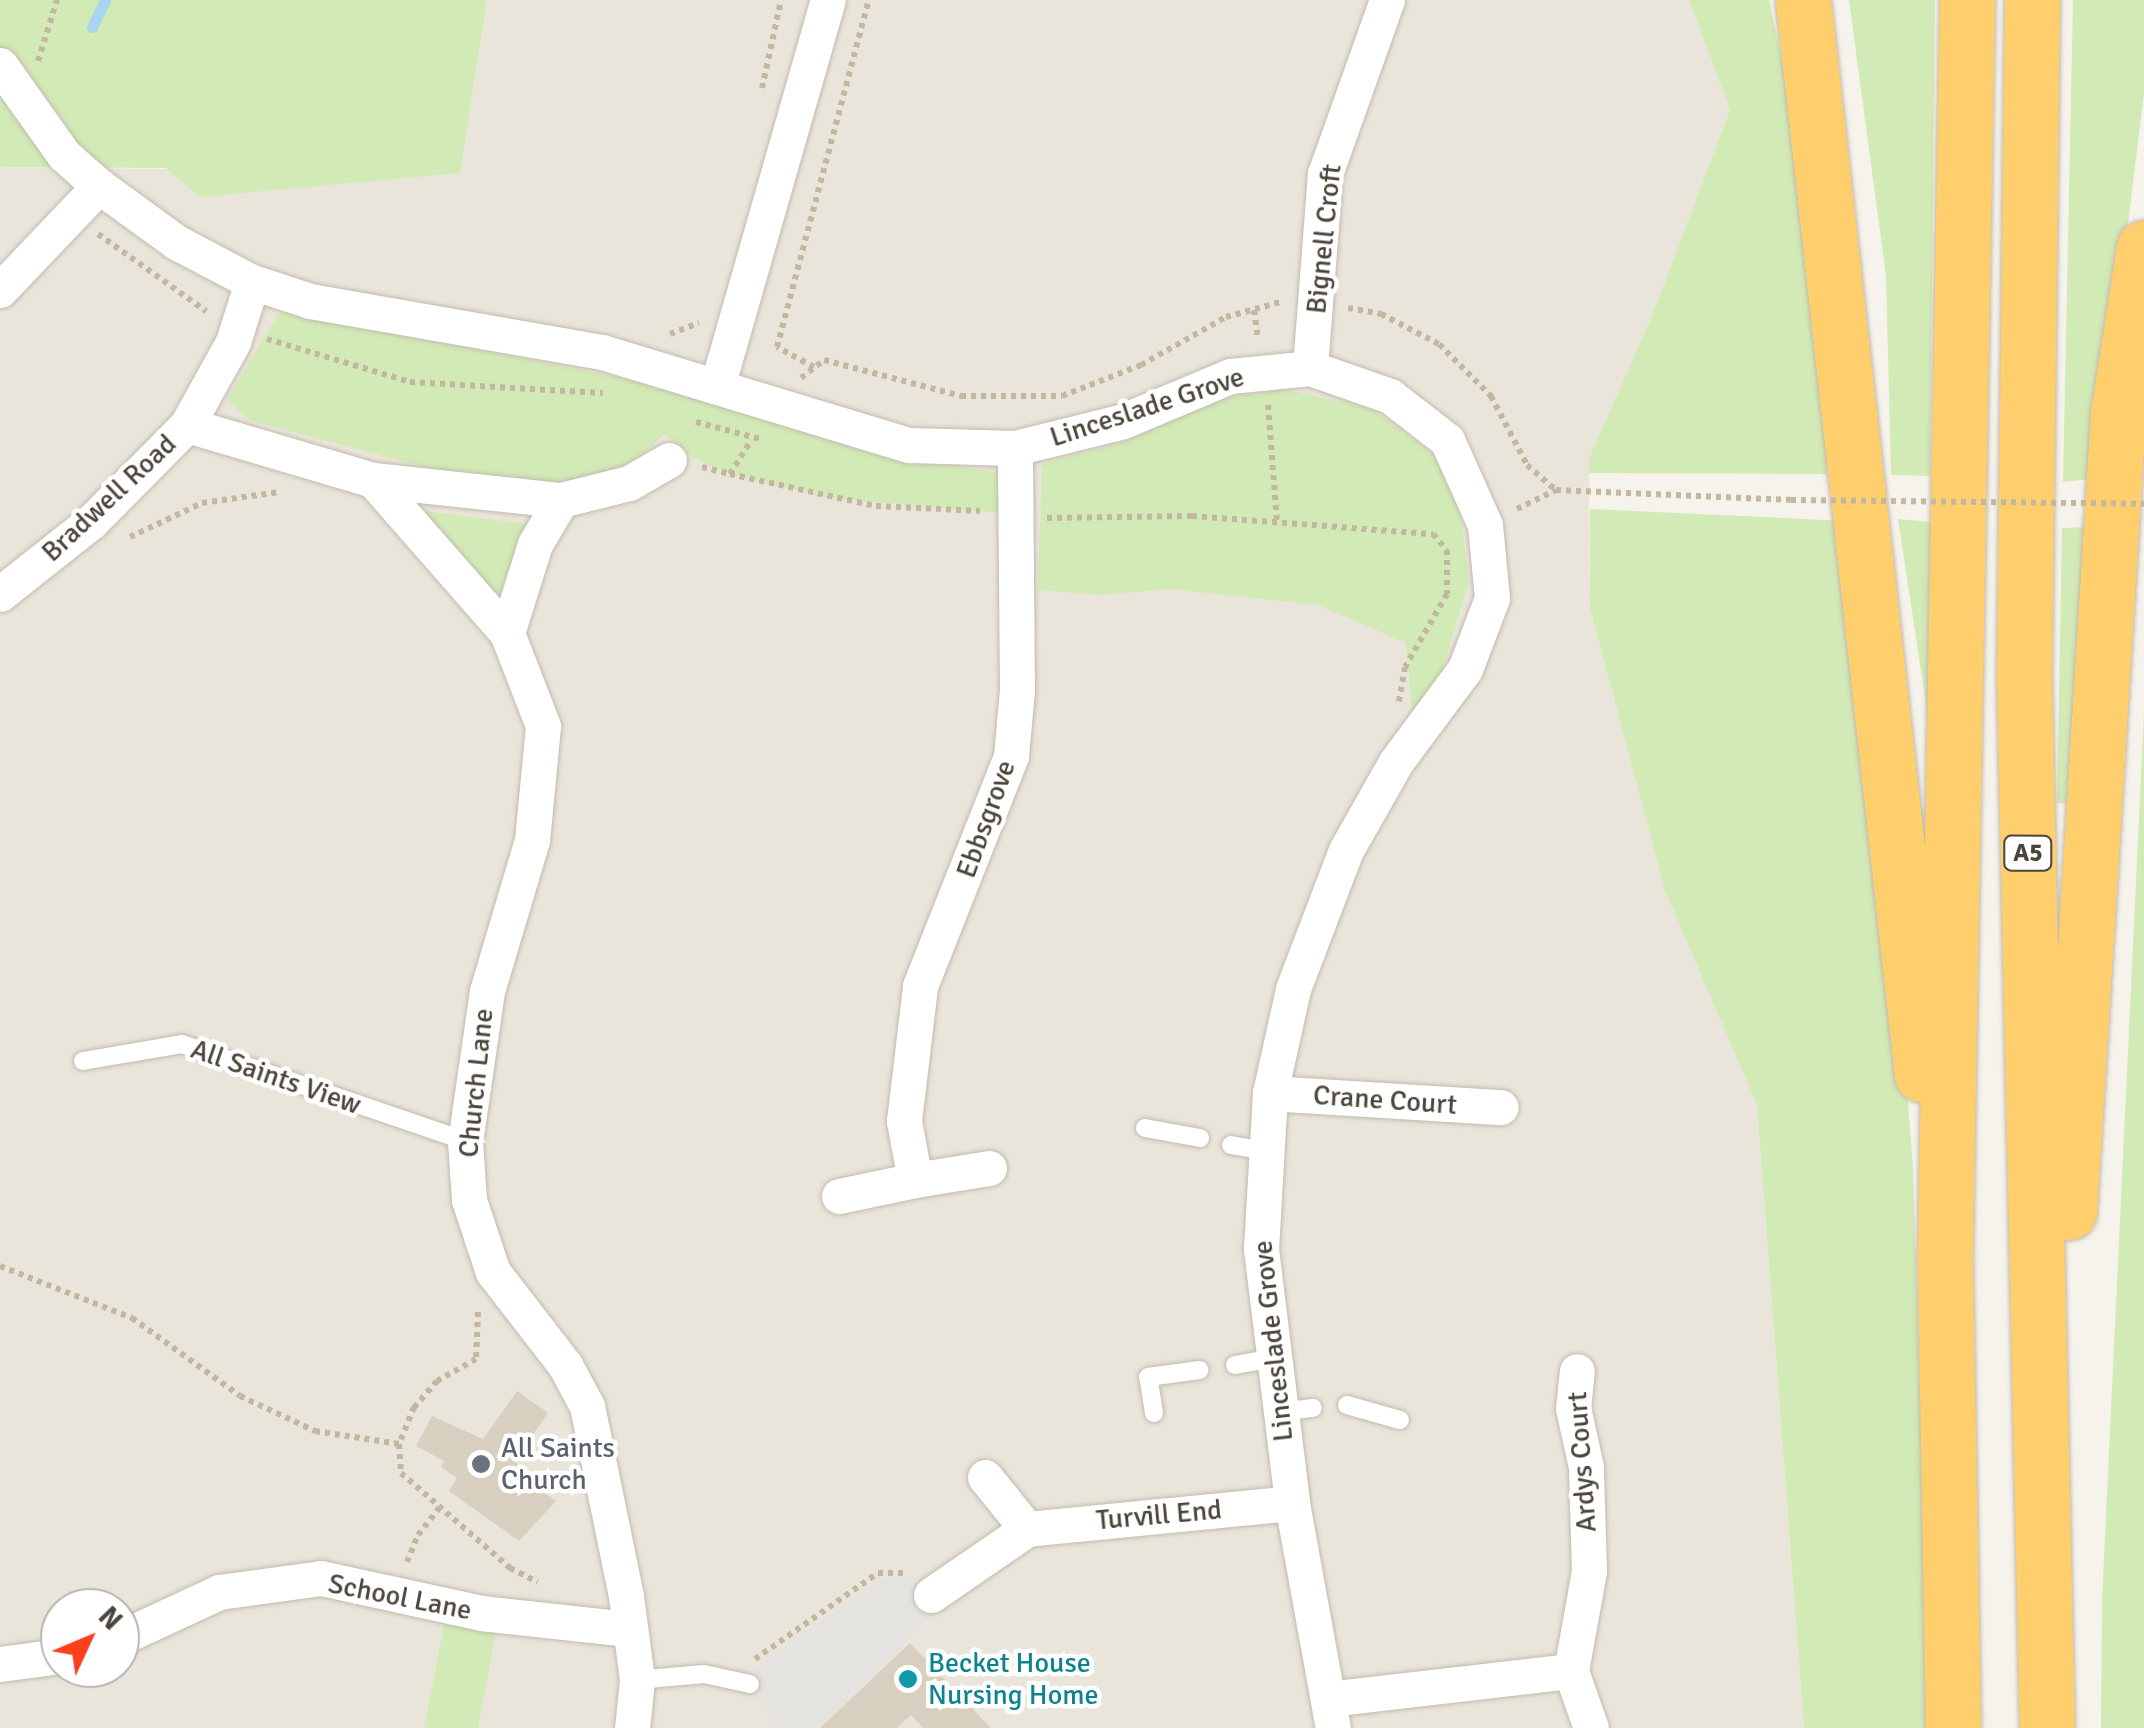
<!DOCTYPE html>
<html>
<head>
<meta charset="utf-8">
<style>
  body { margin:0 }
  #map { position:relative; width:2144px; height:1728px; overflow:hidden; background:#f6f3ec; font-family:Signika,sans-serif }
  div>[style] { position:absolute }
  .residential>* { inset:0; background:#eae5da }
  .green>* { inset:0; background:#d2eab5 }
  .parking>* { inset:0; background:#e5e3e0 }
  .stream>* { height:11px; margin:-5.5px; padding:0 5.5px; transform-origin:5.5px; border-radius:5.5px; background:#a9d4f2 }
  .building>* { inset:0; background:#d8cfc1 }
  .path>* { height:6px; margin-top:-3px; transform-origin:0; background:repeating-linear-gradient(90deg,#c4b79f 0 5px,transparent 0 10px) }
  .roads { filter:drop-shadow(0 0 2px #c2bbae) drop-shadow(0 0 2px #c2bbae) }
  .lane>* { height:18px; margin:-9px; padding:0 9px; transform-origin:9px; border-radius:9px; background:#fff }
  .street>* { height:35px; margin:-17.5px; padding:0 17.5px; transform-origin:17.5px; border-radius:17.5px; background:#fff }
  .highway>* { height:55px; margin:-27.5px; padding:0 27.5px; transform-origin:27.5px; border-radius:27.5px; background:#ffcf6e }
  .path-bridge>* { height:6px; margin-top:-3px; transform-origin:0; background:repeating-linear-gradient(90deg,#c4b79f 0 5px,transparent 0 10px) }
  .dots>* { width:28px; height:28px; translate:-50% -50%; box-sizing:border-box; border:5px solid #fff; border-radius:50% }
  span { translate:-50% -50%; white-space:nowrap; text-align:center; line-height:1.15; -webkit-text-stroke:9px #fff; paint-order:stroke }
  .shield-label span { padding:2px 8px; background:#fff; border:2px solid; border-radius:8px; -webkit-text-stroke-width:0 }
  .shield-label { font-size:25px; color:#4b4439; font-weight:700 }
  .street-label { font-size:28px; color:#4b4439 }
  .worship-label { font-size:28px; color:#5b616d }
  .left { translate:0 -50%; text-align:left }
  .culture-label { font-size:28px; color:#0d838f }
  .north { position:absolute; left:40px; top:1588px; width:100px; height:100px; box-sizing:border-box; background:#fff; border:2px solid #b7b4b0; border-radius:50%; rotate:46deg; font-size:28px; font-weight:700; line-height:40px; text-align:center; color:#4b4439 }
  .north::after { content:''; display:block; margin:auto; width:35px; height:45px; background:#fc3f1d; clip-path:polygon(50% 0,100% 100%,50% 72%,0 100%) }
</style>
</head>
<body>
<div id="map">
  <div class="residential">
    <div style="clip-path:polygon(evenodd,487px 0,1689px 0,1730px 110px,1652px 316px,1589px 458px,1590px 608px,1665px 891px,1757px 1105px,1804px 1728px,0 1728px,0 167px,460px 173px,487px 0,60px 1608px,120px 1608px,120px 1668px,60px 1668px,60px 1608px)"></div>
  </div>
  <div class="green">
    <div style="clip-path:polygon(0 0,487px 0,460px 173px,200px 197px,166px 168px,0 167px)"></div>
    <div style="clip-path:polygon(1689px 0,1769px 0,1796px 126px,1830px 452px,1826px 474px,1589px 473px,1589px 458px,1652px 316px,1730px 110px)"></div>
    <div style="clip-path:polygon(1849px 0,1935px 0,1930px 476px,1891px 475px,1886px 276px)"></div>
    <div style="clip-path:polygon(2073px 0,2144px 0,2144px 93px,2097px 478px,2063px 482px)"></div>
    <div style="clip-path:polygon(280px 311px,683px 390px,878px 453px,999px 473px,1000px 513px,829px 498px,730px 474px,693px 458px,664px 434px,632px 465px,558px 486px,443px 472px,249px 420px,227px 400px)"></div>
    <div style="clip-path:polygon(1282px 389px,1373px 409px,1434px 456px,1458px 495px,1469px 582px,1438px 684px,1412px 714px,1406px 643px,1318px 605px,1171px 589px,1101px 595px,1038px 590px,1042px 464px,1129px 440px,1215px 400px)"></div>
    <div style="clip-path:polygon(1590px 509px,1847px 521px,1891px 888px,1913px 1166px,1930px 1728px,1804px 1728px,1757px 1105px,1665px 891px,1590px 608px)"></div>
    <div style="clip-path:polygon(417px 510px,526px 524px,496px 601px)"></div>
    <div style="clip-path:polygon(1898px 519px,1932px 522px,1935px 763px)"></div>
    <div style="clip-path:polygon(2093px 527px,2076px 804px,2057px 803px,2062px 528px)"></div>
    <div style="clip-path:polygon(2144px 712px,2144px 1728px,2101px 1728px,2102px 1601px)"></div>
    <div style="clip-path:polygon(446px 1616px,497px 1627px,478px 1728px,424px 1728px)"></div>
  </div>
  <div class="parking">
    <div style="clip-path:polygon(885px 1578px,912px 1578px,942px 1605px,820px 1728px,778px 1728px,750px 1684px,761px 1662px)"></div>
  </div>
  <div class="stream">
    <div style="left:92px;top:27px;width:30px;rotate:-64deg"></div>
  </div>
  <div class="building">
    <div style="clip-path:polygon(517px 1391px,548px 1413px,514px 1461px,530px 1472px,525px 1479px,556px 1501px,519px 1541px,449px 1491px,457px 1478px,441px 1467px,444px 1461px,416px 1446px,432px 1416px,483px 1439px)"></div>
    <div style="clip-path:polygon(910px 1643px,991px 1728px,923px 1728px,911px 1715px,897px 1728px,820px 1728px)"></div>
  </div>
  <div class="path">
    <div style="left:38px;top:61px;width:64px;rotate:-72.7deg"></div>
    <div style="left:762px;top:88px;width:90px;rotate:-77.8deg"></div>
    <div style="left:98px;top:234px;width:133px;rotate:35.5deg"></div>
    <div style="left:1348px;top:308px;width:34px;rotate:10deg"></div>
    <div style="left:1381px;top:314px;width:65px;rotate:27.3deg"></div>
    <div style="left:1439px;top:344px;width:74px;rotate:45deg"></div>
    <div style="left:1491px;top:396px;width:78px;rotate:62.4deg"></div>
    <div style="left:1527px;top:465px;width:38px;rotate:41deg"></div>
    <div style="left:1556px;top:490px;width:235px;rotate:2.4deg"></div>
    <div style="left:1254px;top:310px;width:28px;rotate:82deg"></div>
    <div style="left:670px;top:334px;width:31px;rotate:-21deg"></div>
    <div style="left:267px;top:339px;width:149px;rotate:16.7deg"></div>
    <div style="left:410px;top:382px;width:193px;rotate:3.3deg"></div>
    <div style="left:814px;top:367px;width:42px;rotate:-151.6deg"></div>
    <div style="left:777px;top:347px;width:359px;rotate:-75.2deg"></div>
    <div style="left:801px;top:378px;width:29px;rotate:-38deg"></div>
    <div style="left:824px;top:360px;width:142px;rotate:14.7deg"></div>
    <div style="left:961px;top:396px;width:101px"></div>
    <div style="left:1062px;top:396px;width:85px;rotate:-21.4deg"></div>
    <div style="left:1141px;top:365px;width:98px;rotate:-29.5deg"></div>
    <div style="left:1226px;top:317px;width:57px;rotate:-15.3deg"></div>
    <div style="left:1268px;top:405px;width:118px;rotate:85.6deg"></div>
    <div style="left:696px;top:422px;width:66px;rotate:14.9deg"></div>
    <div style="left:702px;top:467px;width:29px;rotate:14deg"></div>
    <div style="left:730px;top:474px;width:40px;rotate:-58deg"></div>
    <div style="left:730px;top:474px;width:149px;rotate:12.4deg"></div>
    <div style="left:876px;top:506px;width:104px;rotate:2.8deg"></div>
    <div style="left:1517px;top:509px;width:43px;rotate:-26deg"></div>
    <div style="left:1047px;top:518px;width:145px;rotate:-0.8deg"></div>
    <div style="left:1192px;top:516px;width:242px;rotate:4.3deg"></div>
    <div style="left:1433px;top:534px;width:21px;rotate:49deg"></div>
    <div style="left:1447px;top:550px;width:44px;rotate:90deg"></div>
    <div style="left:1447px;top:594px;width:84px;rotate:119.9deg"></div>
    <div style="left:1405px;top:667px;width:35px;rotate:100deg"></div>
    <div style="left:130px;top:537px;width:80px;rotate:-25.3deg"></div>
    <div style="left:202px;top:503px;width:78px;rotate:-8.1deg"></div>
    <div style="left:0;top:1266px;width:142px;rotate:21.5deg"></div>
    <div style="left:132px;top:1318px;width:133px;rotate:35.8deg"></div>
    <div style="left:240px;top:1396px;width:83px;rotate:25deg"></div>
    <div style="left:315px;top:1431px;width:85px;rotate:8.8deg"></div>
    <div style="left:478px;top:1312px;width:47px;rotate:92.4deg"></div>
    <div style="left:476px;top:1359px;width:45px;rotate:150.6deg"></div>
    <div style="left:437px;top:1381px;width:35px;rotate:131deg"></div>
    <div style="left:414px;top:1407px;width:40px;rotate:112deg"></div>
    <div style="left:399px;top:1444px;width:29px;rotate:86deg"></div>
    <div style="left:401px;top:1473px;width:145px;rotate:41.1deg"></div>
    <div style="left:510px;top:1568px;width:31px;rotate:27deg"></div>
    <div style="left:407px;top:1562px;width:29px;rotate:-68deg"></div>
    <div style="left:418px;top:1535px;width:39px;rotate:-52deg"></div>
    <div style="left:755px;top:1659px;width:150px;rotate:-35deg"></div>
    <div style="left:878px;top:1573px;width:27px"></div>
  </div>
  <div class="roads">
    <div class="lane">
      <div style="left:83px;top:1061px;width:100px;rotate:-9.7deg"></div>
      <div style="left:182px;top:1044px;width:299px;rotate:18.9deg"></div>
      <div style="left:1145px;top:1128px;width:56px;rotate:10.3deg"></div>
      <div style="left:1231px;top:1145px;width:36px;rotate:10deg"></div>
      <div style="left:1235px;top:1365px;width:39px;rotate:-10deg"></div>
      <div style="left:1347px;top:1405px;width:55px;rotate:15.8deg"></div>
      <div style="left:1279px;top:1412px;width:34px;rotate:-7deg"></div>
      <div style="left:1154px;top:1413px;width:36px;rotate:-99deg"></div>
      <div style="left:1148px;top:1377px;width:52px;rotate:-7.7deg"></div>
      <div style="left:637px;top:1680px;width:67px;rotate:-5.1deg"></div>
      <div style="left:704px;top:1674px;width:47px;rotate:12.3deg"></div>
    </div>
    <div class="street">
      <div style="left:0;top:65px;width:110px;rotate:54.6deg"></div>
      <div style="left:64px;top:155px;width:47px;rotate:41.5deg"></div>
      <div style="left:99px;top:186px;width:95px;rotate:36deg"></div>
      <div style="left:176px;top:242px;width:86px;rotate:27.8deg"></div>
      <div style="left:252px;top:282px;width:61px;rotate:18.1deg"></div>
      <div style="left:310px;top:301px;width:296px;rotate:9.9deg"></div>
      <div style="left:602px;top:352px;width:321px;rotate:16.9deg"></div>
      <div style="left:909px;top:445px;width:106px;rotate:1.6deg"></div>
      <div style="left:1015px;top:448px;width:111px;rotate:-14deg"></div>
      <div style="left:1123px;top:421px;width:116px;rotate:-22.8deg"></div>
      <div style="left:1230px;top:376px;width:80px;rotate:-5.7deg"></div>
      <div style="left:1310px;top:368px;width:85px;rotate:19.3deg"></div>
      <div style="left:1390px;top:396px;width:72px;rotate:37.7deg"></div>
      <div style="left:1447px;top:440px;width:93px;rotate:65.9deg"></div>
      <div style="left:1485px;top:525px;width:73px;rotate:84.5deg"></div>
      <div style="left:1492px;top:598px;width:76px;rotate:110.8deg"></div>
      <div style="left:1465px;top:669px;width:116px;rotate:126.6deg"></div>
      <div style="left:1396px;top:762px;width:101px;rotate:119.6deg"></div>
      <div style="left:1346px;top:850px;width:149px;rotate:110.9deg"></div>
      <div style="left:1293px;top:989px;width:107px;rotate:102.5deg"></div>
      <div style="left:1270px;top:1093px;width:156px;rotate:93.3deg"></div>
      <div style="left:1261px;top:1249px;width:256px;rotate:83deg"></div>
      <div style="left:1292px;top:1503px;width:229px;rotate:79.7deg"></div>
      <div style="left:0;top:290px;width:144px;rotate:-46.4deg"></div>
      <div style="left:1310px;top:368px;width:195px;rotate:-85.6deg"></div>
      <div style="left:1325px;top:174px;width:185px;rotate:-70.4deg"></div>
      <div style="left:718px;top:383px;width:398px;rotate:-74deg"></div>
      <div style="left:187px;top:425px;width:194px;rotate:16.5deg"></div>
      <div style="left:373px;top:480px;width:203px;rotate:48.8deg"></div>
      <div style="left:507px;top:633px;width:100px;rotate:68.8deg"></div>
      <div style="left:543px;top:726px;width:115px;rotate:95.5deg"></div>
      <div style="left:532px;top:840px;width:158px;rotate:106.6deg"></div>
      <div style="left:487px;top:991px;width:152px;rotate:98.3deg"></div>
      <div style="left:465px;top:1141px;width:59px;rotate:86.1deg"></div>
      <div style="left:469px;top:1200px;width:76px;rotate:71.6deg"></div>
      <div style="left:493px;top:1272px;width:118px;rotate:52.3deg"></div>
      <div style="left:565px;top:1365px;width:47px;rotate:61.8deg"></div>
      <div style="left:587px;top:1406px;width:194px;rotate:78.4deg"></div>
      <div style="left:626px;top:1596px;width:85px;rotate:82.5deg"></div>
      <div style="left:637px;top:1680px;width:48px;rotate:95.9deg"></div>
      <div style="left:373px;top:480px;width:189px;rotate:6.1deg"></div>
      <div style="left:561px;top:500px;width:70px;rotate:-14deg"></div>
      <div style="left:629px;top:483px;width:46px;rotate:-29.9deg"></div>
      <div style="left:0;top:594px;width:116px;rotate:-38.4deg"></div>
      <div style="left:91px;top:522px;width:136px;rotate:-45.3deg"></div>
      <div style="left:187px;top:425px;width:95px;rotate:-61deg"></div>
      <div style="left:233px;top:342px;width:63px;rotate:-72.4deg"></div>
      <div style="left:507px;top:633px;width:93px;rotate:-72.5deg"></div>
      <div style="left:535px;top:544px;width:51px;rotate:-59.4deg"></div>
      <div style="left:1270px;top:1093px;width:231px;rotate:3.5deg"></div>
      <div style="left:989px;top:1168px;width:75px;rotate:170.8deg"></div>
      <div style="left:915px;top:1180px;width:60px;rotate:-100.6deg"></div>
      <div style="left:904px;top:1121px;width:136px;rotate:-83.2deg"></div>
      <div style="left:920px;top:986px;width:247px;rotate:-68.4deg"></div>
      <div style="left:1011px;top:756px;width:66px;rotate:-84.8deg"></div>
      <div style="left:1017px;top:690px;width:242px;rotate:-90.5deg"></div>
      <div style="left:839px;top:1196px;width:78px;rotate:-11.9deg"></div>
      <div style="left:985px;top:1477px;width:67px;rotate:51.1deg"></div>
      <div style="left:931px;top:1595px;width:116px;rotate:-34.5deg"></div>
      <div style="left:1027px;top:1529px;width:266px;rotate:-5.6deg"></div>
      <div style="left:120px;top:1638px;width:109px;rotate:-24.9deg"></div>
      <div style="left:219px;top:1592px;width:103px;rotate:-7.8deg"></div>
      <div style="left:321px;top:1578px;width:164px;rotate:12.3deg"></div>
      <div style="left:481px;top:1613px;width:149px;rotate:6.2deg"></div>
      <div style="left:0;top:1664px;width:61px;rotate:-7.6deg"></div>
      <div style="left:1571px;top:1671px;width:102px;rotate:-79.8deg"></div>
      <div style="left:1589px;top:1571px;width:104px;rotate:-91.7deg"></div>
      <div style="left:1586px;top:1467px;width:60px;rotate:-102.4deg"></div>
      <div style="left:1573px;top:1408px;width:37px;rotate:-84deg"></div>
      <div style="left:1328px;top:1699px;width:245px;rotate:-6.6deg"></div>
      <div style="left:1571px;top:1671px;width:60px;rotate:70.7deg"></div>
    </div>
    <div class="highway">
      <div style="left:1803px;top:0;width:1081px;rotate:83.68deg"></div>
      <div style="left:2032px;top:0;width:678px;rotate:90.68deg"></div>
      <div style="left:2024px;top:678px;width:1050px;rotate:88.75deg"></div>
      <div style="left:2069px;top:1212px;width:800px;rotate:-86.49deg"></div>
      <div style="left:2118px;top:414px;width:168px;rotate:-81.1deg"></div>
      <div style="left:1953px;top:1728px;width:482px;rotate:-91deg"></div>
      <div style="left:1945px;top:1246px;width:1246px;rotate:-88.99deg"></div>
    </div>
  </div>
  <div class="path-bridge">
    <div style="left:1791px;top:500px;width:353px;rotate:0.6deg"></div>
  </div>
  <div class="dots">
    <div style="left:481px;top:1464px;background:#6b7280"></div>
    <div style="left:908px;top:1679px;background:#0f9aa8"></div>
  </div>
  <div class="shield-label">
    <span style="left:2028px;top:853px">A5</span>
  </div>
  <div class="street-label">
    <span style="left:1324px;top:239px;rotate:-84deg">Bignell Croft</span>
    <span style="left:1147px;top:407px;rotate:-18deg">Linceslade Grove</span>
    <span style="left:109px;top:498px;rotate:-43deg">Bradwell Road</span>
    <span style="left:986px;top:819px;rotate:-70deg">Ebbsgrove</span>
    <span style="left:276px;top:1077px;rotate:19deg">All Saints View</span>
    <span style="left:476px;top:1083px;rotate:-84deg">Church Lane</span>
    <span style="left:1385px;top:1100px;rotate:4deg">Crane Court</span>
    <span style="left:1273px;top:1341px;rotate:-96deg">Linceslade Grove</span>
    <span style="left:1582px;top:1462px;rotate:-94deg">Ardys Court</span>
    <span style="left:1159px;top:1515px;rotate:-5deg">Turvill End</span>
    <span style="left:400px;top:1597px;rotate:11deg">School Lane</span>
  </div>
  <div class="worship-label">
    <span class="left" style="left:501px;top:1464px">All Saints<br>Church</span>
  </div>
  <div class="culture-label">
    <span class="left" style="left:928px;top:1679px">Becket House<br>Nursing Home</span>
  </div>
  <div class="north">N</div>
</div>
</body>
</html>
